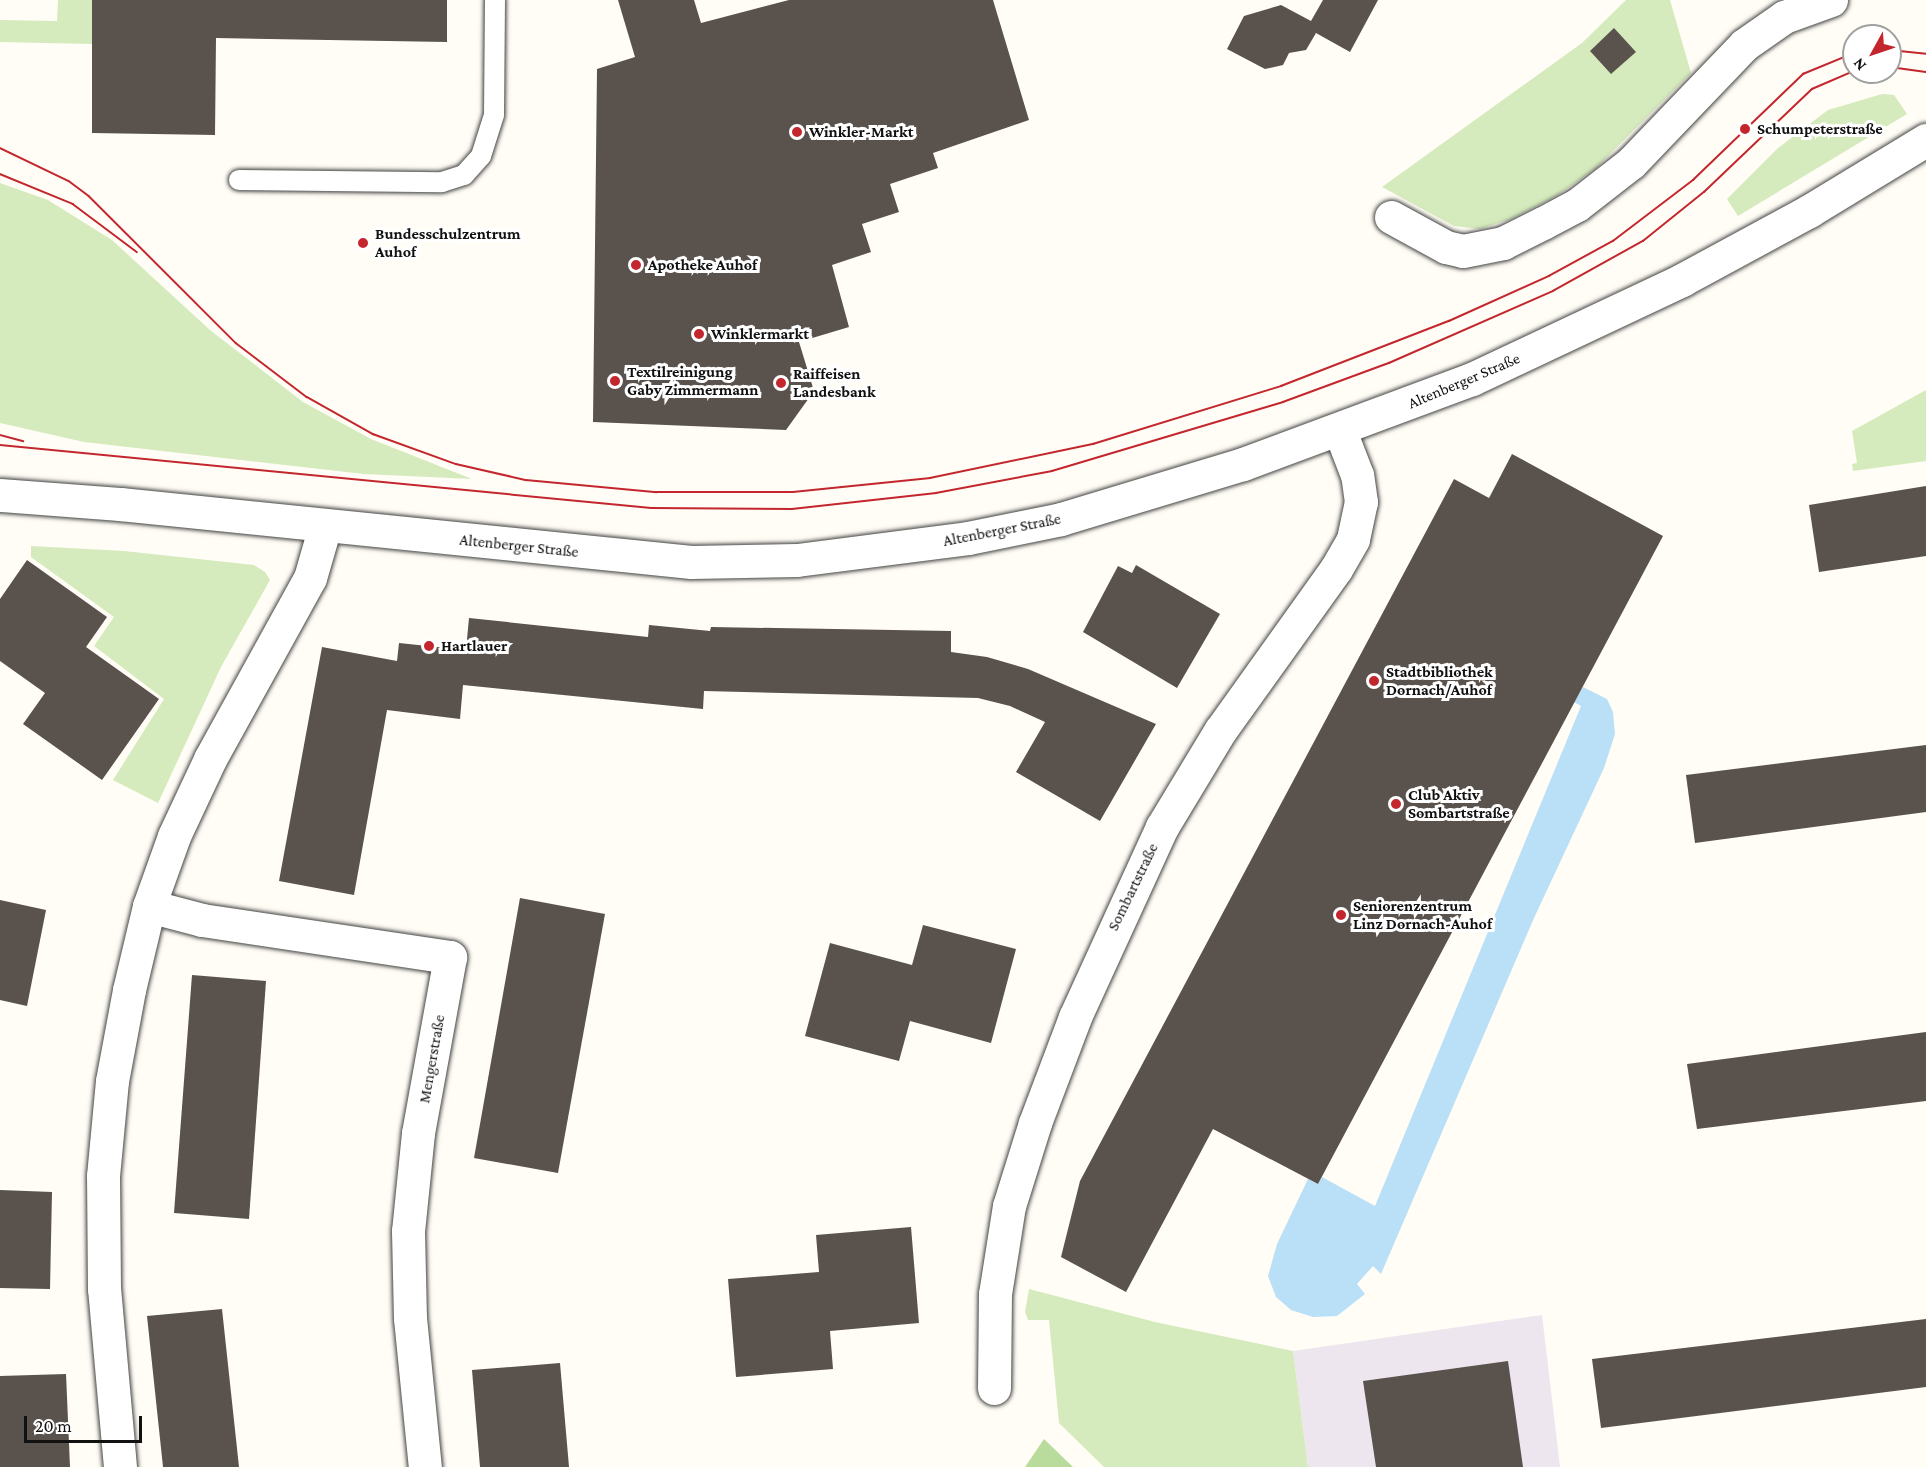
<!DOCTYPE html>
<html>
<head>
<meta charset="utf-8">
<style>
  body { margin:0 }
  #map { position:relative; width:1926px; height:1467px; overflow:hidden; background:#fffdf5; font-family:"Crimson Pro",serif }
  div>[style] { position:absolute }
  .industrial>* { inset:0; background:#eee6ef }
  .green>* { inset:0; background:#d5ebbd }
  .forest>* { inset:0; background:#b9dc9c }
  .water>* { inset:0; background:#b9e0f7 }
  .building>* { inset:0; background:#5a524d }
  .roads { filter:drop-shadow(0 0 2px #444) drop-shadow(0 0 2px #444) }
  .service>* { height:20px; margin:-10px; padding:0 10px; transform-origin:10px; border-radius:10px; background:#fff }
  .minor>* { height:33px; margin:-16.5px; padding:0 16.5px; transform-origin:16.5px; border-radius:16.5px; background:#fff }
  .tertiary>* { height:33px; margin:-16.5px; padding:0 16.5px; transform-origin:16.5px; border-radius:16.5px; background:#fff }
  .tram>* { height:1.5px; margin:-0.75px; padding:0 0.75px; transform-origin:0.75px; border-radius:0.75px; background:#c4262e }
  .dots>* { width:16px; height:16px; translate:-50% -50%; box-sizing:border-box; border:3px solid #fff; border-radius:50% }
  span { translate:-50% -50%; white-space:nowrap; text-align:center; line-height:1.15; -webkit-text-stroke:6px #fff; paint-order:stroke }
  .poi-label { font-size:16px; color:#111; font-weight:700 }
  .left { translate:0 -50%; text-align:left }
  .street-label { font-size:16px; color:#111 }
  .north { position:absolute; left:1842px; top:24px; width:60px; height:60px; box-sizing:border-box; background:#fff; border:2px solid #a0a0a0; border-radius:50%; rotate:230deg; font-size:16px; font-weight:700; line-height:24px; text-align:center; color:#111 }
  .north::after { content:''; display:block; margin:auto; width:21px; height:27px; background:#c4262e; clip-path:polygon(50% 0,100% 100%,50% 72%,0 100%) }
  .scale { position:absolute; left:24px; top:1416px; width:118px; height:27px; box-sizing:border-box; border:3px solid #111; border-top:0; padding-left:8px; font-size:18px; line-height:21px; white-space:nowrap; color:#111; -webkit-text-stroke:4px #fff; paint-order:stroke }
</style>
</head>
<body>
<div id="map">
  <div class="industrial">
    <div style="clip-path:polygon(1542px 1315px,1560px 1467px,1308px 1467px,1293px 1351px)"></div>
  </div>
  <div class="green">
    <div style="clip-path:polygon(58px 0,92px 0,92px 44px,0 42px,0 20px,57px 21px)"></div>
    <div style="clip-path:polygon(1626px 0,1670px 0,1691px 73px,1595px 169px,1556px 196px,1511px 219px,1480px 229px,1454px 226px,1382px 187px,1582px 43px)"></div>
    <div style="clip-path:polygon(1882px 94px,1894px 95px,1907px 114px,1738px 216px,1727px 199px,1778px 148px,1828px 110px)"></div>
    <div style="clip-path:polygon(0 183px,48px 200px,112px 240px,210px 330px,303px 402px,371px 439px,472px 479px,364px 474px,84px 442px,0 423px)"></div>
    <div style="clip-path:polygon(1926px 390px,1926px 461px,1853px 471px,1852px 464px,1857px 463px,1852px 431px)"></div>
    <div style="clip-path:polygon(31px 546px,124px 551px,254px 565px,265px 572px,270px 580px,221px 667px,158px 803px,113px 780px,164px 699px,94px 646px,114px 617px,31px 557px)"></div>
    <div style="clip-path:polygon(1029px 1289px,1155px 1322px,1293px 1351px,1308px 1467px,1104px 1467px,1059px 1423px,1049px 1320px,1028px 1320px,1025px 1312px)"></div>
  </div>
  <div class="forest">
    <div style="clip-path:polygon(1044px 1439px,1073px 1467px,1025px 1467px)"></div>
  </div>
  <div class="water">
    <div style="clip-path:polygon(1583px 687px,1607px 699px,1613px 712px,1615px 734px,1604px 768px,1534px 918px,1381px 1274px,1373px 1266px,1357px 1284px,1365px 1294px,1337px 1316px,1313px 1317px,1291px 1310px,1276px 1297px,1268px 1276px,1277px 1244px,1308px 1179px,1318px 1184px,1322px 1177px,1375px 1206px,1581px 706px,1574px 702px)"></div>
  </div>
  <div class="building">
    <div style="clip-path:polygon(92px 0,447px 0,447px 42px,216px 38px,215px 135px,92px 133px)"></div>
    <div style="clip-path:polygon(618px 0,694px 0,701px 23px,789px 0,993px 0,1029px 120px,933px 153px,938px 168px,890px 184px,899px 212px,862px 224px,871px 252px,832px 265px,849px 327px,799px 342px,814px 391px,786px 430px,593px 422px,597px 69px,635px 57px)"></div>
    <div style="clip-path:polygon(1323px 0,1378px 0,1350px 52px,1316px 33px,1306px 50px,1289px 53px,1283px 65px,1265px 69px,1227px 49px,1244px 16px,1281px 5px,1311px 21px)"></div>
    <div style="clip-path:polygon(1614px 28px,1636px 52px,1611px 74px,1590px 51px)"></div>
    <div style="clip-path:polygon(1512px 454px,1663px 536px,1318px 1184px,1213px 1129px,1126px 1292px,1061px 1257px,1080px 1181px,1454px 479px,1489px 498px)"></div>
    <div style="clip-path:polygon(1926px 486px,1926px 556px,1819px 572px,1809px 505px)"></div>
    <div style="clip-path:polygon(27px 560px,107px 617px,86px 647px,159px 699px,102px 780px,23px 724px,45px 693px,0 661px,0 599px)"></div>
    <div style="clip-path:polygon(1136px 565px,1220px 614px,1177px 688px,1083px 632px,1118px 566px,1132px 573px)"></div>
    <div style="clip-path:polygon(469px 618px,648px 637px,649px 625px,710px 631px,711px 627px,951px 631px,951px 652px,987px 657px,1028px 669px,1156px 724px,1100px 821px,1016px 772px,1045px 722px,1010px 706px,978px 698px,704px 691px,703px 709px,463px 685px,460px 719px,387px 710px,354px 895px,279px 881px,322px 647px,397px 661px,399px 643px,466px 650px)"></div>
    <div style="clip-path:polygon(1926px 745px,1926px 812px,1695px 843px,1686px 775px)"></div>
    <div style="clip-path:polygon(520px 898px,605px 914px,558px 1173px,474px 1158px)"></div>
    <div style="clip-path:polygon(0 900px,46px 910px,27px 1006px,0 1000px)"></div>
    <div style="clip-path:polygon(923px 925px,1016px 949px,991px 1043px,910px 1021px,899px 1061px,805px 1036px,830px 943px,912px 965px)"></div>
    <div style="clip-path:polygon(192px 975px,266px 981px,249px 1219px,174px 1213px)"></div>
    <div style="clip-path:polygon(1926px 1032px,1926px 1101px,1697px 1129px,1687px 1064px)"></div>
    <div style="clip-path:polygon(0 1190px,52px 1192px,50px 1289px,0 1288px)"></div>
    <div style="clip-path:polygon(911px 1227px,919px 1323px,830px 1331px,833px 1369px,736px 1377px,728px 1279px,819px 1272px,816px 1235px)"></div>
    <div style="clip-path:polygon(222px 1309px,239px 1467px,163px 1467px,147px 1316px)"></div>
    <div style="clip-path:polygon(1926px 1319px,1926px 1387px,1601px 1428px,1592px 1359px)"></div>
    <div style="clip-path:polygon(1508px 1361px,1523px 1467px,1376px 1467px,1363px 1381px)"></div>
    <div style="clip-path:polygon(560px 1363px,569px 1467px,480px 1467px,472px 1370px)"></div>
    <div style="clip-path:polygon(66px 1374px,70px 1467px,0 1467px,0 1376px)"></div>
  </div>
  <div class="roads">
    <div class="service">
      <div style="left:239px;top:180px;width:203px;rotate:0.6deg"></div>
      <div style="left:442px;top:182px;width:23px;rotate:-18deg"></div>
      <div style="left:464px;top:175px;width:25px;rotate:-48deg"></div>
      <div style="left:481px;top:156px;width:43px;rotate:-72.4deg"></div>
      <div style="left:494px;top:115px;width:115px;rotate:-89.5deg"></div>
    </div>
    <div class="minor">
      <div style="left:1391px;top:217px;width:63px;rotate:28.6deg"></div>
      <div style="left:1446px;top:247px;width:17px;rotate:13deg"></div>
      <div style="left:1463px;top:251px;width:41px;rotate:-11.3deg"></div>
      <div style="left:1503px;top:243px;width:45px;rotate:-26.6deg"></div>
      <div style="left:1543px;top:223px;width:38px;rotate:-28deg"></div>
      <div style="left:1577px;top:205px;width:68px;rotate:-37.9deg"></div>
      <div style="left:1631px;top:163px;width:163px;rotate:-46.2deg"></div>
      <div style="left:1744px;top:45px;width:49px;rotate:-35deg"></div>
      <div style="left:1784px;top:17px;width:50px;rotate:-19.9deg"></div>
      <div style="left:149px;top:906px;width:55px;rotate:14.8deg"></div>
      <div style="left:202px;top:920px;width:251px;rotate:8.5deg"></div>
      <div style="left:450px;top:957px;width:179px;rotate:100.3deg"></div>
      <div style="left:418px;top:1133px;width:99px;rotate:95.8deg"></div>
      <div style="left:408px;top:1231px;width:87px;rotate:88.7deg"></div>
      <div style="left:410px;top:1318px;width:150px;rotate:84.3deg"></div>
      <div style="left:994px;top:1388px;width:94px;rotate:-89.4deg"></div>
      <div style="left:995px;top:1294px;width:89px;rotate:-81deg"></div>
      <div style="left:1009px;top:1206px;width:87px;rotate:-72.6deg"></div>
      <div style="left:1035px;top:1123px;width:113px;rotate:-69.3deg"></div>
      <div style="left:1075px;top:1017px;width:209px;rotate:-65.4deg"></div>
      <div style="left:1162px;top:827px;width:112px;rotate:-58.9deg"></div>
      <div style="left:1220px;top:731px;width:199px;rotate:-54.4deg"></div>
      <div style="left:1336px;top:569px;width:34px;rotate:-60deg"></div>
      <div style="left:1353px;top:539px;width:38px;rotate:-78deg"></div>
      <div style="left:1361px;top:502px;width:27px;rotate:-98deg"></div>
      <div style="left:1357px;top:475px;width:47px;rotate:-111.1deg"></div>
      <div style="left:120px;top:1467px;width:179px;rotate:-95.1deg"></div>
      <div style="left:104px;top:1289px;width:113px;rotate:-90.5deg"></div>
      <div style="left:103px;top:1176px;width:95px;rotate:-84.6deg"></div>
      <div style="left:112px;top:1081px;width:93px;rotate:-79.4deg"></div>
      <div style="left:129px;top:990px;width:86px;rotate:-76.6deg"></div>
      <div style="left:149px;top:906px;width:74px;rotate:-70.3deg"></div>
      <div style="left:174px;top:836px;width:85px;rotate:-64.9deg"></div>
      <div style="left:210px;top:759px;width:207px;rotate:-61.1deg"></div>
      <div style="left:310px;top:578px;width:54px;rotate:-73.9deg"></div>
    </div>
    <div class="tertiary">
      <div style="left:0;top:495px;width:120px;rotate:4.3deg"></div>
      <div style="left:120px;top:504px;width:574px;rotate:5.8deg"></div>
      <div style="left:691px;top:562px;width:106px;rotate:-1.1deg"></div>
      <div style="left:797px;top:560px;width:172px;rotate:-7.3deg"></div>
      <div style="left:968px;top:538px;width:95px;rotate:-11.5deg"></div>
      <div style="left:1061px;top:519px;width:190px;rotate:-16.8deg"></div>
      <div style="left:1243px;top:464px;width:244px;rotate:-20.4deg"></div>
      <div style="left:1472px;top:379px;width:232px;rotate:-25.2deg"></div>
      <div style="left:1682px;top:280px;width:145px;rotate:-28.5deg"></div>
      <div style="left:1809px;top:211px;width:137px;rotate:-31.3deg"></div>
    </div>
  </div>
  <div class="tram">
    <div style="left:1890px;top:50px;width:36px;rotate:6deg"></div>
    <div style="left:1890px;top:67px;width:36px;rotate:8deg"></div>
    <div style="left:0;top:148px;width:76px;rotate:25.6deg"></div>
    <div style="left:69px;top:181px;width:25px;rotate:37deg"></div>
    <div style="left:89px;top:196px;width:208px;rotate:45deg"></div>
    <div style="left:236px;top:343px;width:89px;rotate:37.3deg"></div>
    <div style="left:307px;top:397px;width:76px;rotate:29.3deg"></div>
    <div style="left:373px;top:434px;width:88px;rotate:19.9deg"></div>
    <div style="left:456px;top:464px;width:72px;rotate:12.9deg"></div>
    <div style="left:526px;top:480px;width:131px;rotate:5.3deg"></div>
    <div style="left:656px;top:492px;width:137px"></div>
    <div style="left:793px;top:492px;width:138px;rotate:-5.8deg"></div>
    <div style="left:930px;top:478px;width:167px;rotate:-11.8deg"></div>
    <div style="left:1093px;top:444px;width:197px;rotate:-17.1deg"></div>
    <div style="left:1281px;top:386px;width:180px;rotate:-21.2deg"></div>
    <div style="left:1449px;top:321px;width:110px;rotate:-24.2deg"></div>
    <div style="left:1549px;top:276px;width:73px;rotate:-28.7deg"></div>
    <div style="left:1613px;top:241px;width:101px;rotate:-37.3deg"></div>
    <div style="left:1693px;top:180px;width:153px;rotate:-43.9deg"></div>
    <div style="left:1803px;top:74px;width:55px;rotate:-22.4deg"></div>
    <div style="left:0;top:174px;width:79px;rotate:22.3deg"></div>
    <div style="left:73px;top:204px;width:80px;rotate:36.9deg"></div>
    <div style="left:0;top:435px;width:24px;rotate:15deg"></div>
    <div style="left:0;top:445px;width:654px;rotate:5.53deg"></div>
    <div style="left:651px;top:508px;width:141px;rotate:0.4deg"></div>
    <div style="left:792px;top:509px;width:145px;rotate:-6.3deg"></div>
    <div style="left:936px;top:493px;width:118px;rotate:-10.7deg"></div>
    <div style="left:1052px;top:471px;width:241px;rotate:-16.6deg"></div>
    <div style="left:1283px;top:402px;width:113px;rotate:-20.2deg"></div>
    <div style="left:1389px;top:363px;width:179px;rotate:-23.7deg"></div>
    <div style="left:1553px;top:291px;width:103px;rotate:-29.1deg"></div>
    <div style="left:1643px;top:241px;width:78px;rotate:-38.8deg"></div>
    <div style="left:1704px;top:192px;width:149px;rotate:-43.6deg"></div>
    <div style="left:1812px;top:89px;width:46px;rotate:-23.2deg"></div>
  </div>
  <div class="dots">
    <div style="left:1745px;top:129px;background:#c4262e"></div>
    <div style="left:797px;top:132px;background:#c4262e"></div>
    <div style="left:363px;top:243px;background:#c4262e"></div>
    <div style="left:636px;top:265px;background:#c4262e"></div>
    <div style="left:699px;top:334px;background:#c4262e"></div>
    <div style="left:615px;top:381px;background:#c4262e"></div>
    <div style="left:781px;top:383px;background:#c4262e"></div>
    <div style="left:429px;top:646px;background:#c4262e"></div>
    <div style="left:1374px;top:681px;background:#c4262e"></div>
    <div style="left:1396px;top:804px;background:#c4262e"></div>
    <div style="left:1341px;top:915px;background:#c4262e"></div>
  </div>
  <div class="poi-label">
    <span class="left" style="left:1757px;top:129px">Schumpeterstraße</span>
    <span class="left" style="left:809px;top:132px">Winkler-Markt</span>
    <span class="left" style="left:375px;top:243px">Bundesschulzentrum<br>Auhof</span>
    <span class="left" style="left:648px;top:265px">Apotheke Auhof</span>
    <span class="left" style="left:711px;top:334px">Winklermarkt</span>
    <span class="left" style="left:627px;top:381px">Textilreinigung<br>Gaby Zimmermann</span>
    <span class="left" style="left:793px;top:383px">Raiffeisen<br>Landesbank</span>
    <span class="left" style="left:441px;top:646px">Hartlauer</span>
    <span class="left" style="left:1386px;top:681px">Stadtbibliothek<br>Dornach/Auhof</span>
    <span class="left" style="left:1408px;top:804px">Club Aktiv<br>Sombartstraße</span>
    <span class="left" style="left:1353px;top:915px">Seniorenzentrum<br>Linz Dornach-Auhof</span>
  </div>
  <div class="street-label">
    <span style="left:1464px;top:381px;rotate:-23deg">Altenberger Straße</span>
    <span style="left:1002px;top:530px;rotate:-11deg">Altenberger Straße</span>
    <span style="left:519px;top:546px;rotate:6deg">Altenberger Straße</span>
    <span style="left:1133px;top:887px;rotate:-64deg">Sombartstraße</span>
    <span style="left:432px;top:1059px;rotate:-80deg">Mengerstraße</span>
  </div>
  <div class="north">N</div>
  <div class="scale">20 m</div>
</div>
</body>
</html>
